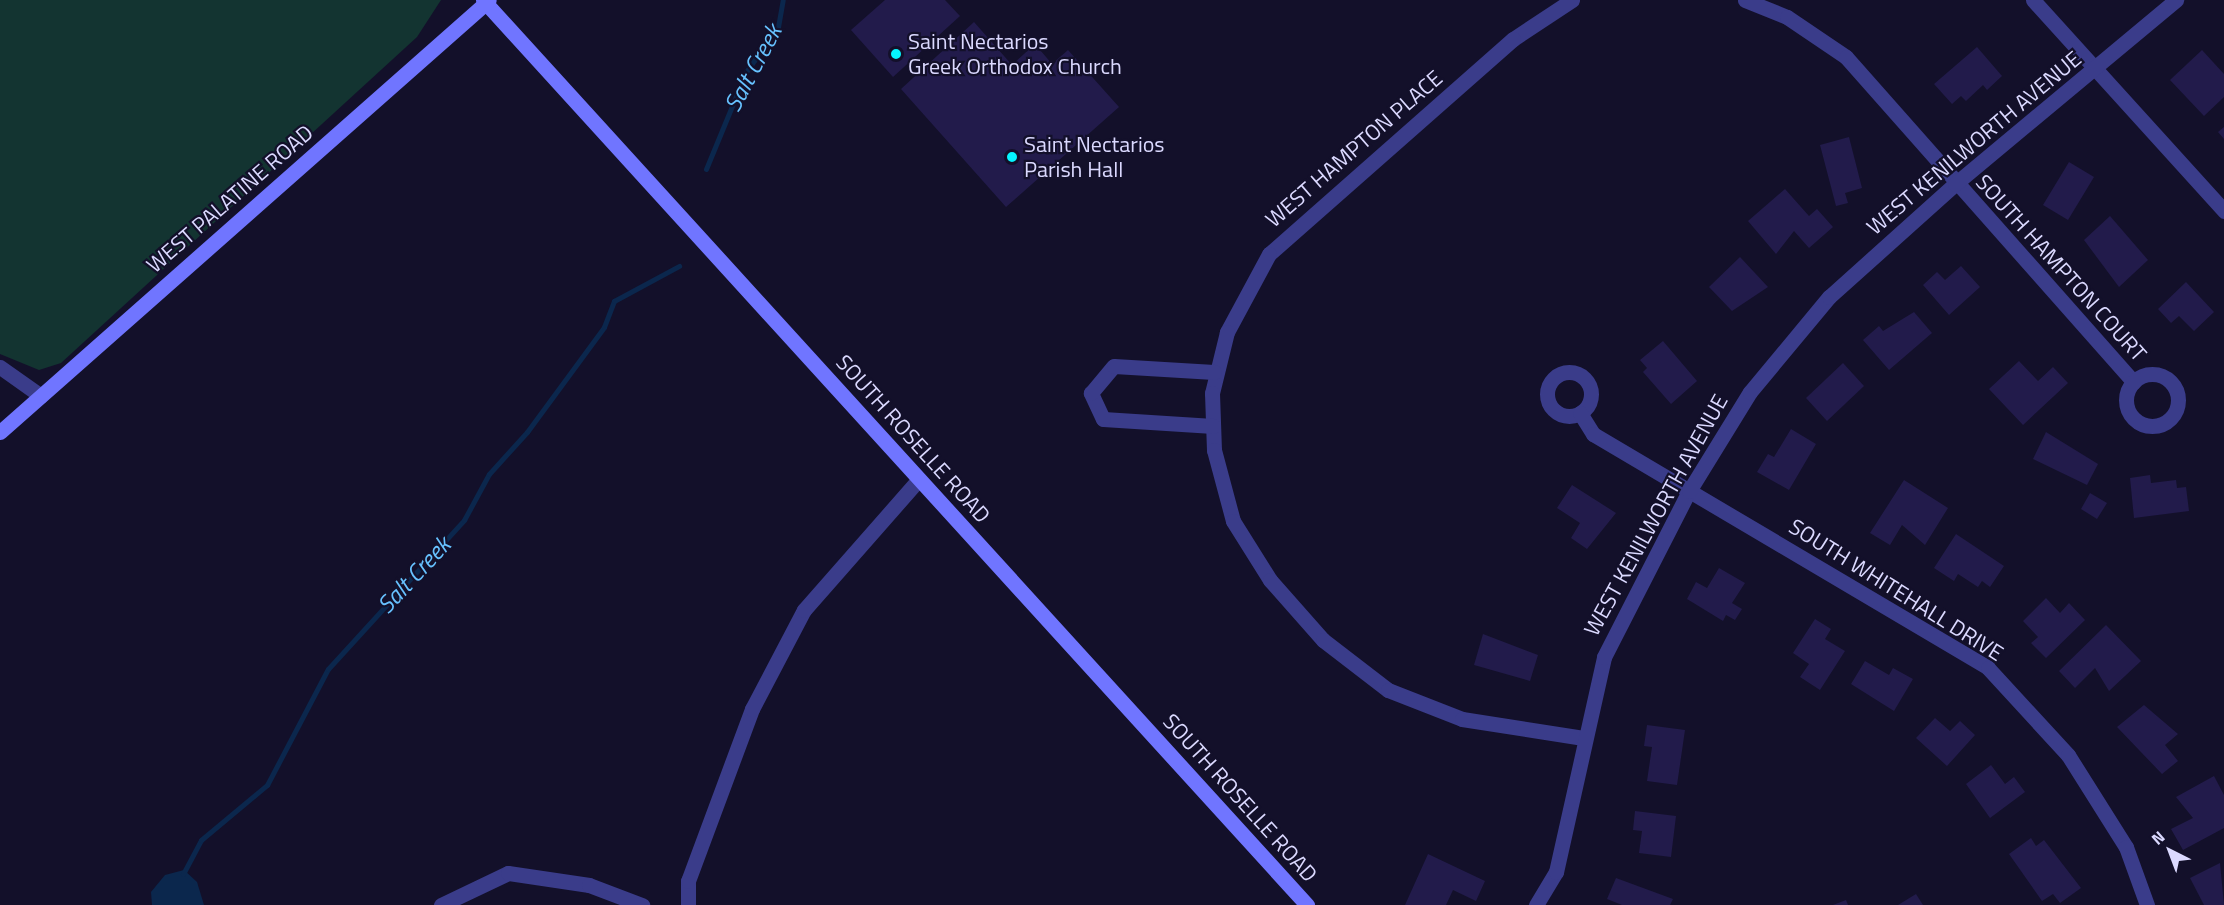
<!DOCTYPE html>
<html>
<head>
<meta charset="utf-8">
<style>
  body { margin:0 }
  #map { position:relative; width:2224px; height:905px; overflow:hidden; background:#13102a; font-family:"Titillium Web",sans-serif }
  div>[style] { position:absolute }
  .green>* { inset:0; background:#133431 }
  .water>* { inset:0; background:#0b274d }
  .stream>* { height:5px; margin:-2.5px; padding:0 2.5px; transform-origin:2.5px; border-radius:2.5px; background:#0b274d }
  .building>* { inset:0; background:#221b4b }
  .street>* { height:15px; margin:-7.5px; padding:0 7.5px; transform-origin:7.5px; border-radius:7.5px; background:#3a3c8a }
  .street>.ring { margin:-7.5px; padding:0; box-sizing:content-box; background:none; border:15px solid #3a3c8a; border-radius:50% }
  .secondary>* { height:15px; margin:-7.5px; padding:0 7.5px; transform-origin:7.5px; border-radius:7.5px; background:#7075ff }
  .dots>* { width:16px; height:16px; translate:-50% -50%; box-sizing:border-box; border:3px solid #13102a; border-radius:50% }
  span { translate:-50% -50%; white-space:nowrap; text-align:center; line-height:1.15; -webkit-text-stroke:4.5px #13102a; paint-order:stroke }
  .poi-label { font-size:22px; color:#dbd9ff }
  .left { translate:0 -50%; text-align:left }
  .street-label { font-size:22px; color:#dbd9ff }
  .water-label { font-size:24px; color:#67c2ff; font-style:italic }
  .north { position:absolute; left:2140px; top:821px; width:60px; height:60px; -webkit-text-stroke:4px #13102a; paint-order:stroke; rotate:318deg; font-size:16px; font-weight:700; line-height:24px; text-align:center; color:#dbd9ff }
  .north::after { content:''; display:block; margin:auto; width:21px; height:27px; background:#dbd9ff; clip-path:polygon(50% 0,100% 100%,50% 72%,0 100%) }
</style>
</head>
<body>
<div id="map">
  <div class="green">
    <div style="clip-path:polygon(0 0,441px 0,417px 37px,61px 363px,39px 370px,0 354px)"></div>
  </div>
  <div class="water">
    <div style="clip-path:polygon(184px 870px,197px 882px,204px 905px,152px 905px,151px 892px,165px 875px)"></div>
  </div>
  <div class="stream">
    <div style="left:706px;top:169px;width:105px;rotate:-67.6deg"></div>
    <div style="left:746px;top:72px;width:55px;rotate:-54.6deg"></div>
    <div style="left:778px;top:27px;width:27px;rotate:-80deg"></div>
    <div style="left:183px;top:874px;width:38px;rotate:-62deg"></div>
    <div style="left:201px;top:840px;width:86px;rotate:-39.8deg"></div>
    <div style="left:267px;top:785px;width:131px;rotate:-62.3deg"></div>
    <div style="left:328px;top:669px;width:202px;rotate:-47.6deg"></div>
    <div style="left:464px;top:520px;width:52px;rotate:-61.5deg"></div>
    <div style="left:489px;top:474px;width:57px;rotate:-47.9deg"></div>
    <div style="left:527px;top:432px;width:130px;rotate:-53.7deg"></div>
    <div style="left:604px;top:327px;width:28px;rotate:-69deg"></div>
    <div style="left:614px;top:301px;width:74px;rotate:-28.3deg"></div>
  </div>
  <div class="building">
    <div style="clip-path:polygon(885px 0,945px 0,960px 16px,893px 77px,851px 30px)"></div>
    <div style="clip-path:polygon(974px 22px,1012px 65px,1035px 44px,1052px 64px,1068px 50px,1119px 107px,1006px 207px,901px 89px)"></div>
    <div style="clip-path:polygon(1977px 47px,2002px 76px,1987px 90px,1983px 85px,1966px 101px,1961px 96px,1952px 104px,1934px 84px)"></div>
    <div style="clip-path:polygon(2202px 50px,2224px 74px,2224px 97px,2204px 116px,2170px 80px)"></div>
    <div style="clip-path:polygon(2224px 127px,2224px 139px,2218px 132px)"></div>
    <div style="clip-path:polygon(1849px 137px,1862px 188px,1845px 193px,1848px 203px,1836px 206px,1820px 145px)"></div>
    <div style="clip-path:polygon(2069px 162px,2094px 177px,2068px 220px,2043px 205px)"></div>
    <div style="clip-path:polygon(1785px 189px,1809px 216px,1817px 209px,1833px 227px,1809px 248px,1794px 231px,1776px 254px,1748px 221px)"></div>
    <div style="clip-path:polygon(2110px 216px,2148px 260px,2119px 287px,2084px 240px)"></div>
    <div style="clip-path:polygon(1740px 257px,1768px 287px,1732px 311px,1709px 287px)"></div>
    <div style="clip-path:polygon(1961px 266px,1980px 287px,1949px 315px,1923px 285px,1937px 272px,1945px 280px)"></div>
    <div style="clip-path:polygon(2186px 282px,2214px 312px,2194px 331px,2179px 316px,2171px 323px,2158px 309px)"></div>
    <div style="clip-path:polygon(1914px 312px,1932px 333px,1889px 370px,1863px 340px,1879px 326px,1883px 331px)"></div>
    <div style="clip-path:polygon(1663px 341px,1697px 381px,1671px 404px,1643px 372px,1647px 368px,1640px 360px)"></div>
    <div style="clip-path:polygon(2019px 361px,2038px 381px,2053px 367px,2068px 383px,2023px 425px,1989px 389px)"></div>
    <div style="clip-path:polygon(1843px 363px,1864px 386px,1827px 421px,1806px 398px)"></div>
    <div style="clip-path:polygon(1791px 429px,1816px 444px,1789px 490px,1757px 472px,1768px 454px,1774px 457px)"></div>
    <div style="clip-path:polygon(2046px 432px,2098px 464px,2087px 485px,2033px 459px)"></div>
    <div style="clip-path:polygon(2150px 475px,2151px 483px,2176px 480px,2177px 488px,2186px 487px,2189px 511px,2134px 518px,2130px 478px)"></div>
    <div style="clip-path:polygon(1904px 480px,1948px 508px,1925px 545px,1902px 525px,1890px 545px,1870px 533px)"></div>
    <div style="clip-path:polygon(1572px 485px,1616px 513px,1587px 549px,1571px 538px,1580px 523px,1557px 508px)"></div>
    <div style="clip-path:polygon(2090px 493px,2107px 503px,2097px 519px,2081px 509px)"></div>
    <div style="clip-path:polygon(1956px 534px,2004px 566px,1990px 587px,1982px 581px,1978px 587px,1958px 574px,1954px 581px,1934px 568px)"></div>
    <div style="clip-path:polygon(1719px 568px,1745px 583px,1732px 603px,1742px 609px,1735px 620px,1726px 615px,1723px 621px,1687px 599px,1696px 582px,1707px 588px)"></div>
    <div style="clip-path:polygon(2046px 598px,2060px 613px,2069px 603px,2085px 620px,2046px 658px,2031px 643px,2038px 637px,2023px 621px)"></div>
    <div style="clip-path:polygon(1815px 619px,1831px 629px,1825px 639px,1845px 651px,1820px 690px,1800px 677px,1809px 664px,1793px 653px)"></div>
    <div style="clip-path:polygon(2106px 625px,2141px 661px,2109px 691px,2095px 668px,2075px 688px,2059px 671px)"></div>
    <div style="clip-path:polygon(1483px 634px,1538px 655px,1530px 681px,1474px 665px)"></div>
    <div style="clip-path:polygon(1865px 661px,1889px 675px,1893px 668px,1913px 679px,1894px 711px,1851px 684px)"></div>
    <div style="clip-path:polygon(2144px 705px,2178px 734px,2165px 745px,2178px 761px,2162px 774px,2117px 727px)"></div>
    <div style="clip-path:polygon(1935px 718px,1950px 731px,1960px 721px,1975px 735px,1947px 766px,1916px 738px)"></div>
    <div style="clip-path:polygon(1647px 725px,1685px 730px,1677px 785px,1647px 781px,1652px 747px,1644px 746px)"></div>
    <div style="clip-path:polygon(1991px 765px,2005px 784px,2014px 777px,2025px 792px,1990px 818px,1966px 784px)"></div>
    <div style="clip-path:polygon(2214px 776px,2224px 795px,2224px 828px,2183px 850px,2171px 829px,2193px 818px,2176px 797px)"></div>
    <div style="clip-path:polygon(1635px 811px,1676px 816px,1671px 857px,1639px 853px,1642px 831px,1633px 830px)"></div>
    <div style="clip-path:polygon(2031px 838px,2036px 846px,2044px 840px,2081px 888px,2060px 903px,2053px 894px,2042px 901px,2009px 854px)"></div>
    <div style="clip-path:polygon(1428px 854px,1485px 881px,1476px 901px,1453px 890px,1446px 905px,1405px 905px)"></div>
    <div style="clip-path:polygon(2220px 863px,2224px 905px,2204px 905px,2190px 878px)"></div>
    <div style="clip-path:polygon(1616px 878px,1673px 899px,1670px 905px,1622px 905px,1607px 899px)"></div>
    <div style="clip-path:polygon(1916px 894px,1923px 905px,1898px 905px)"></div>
    <div style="clip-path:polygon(1846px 900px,1848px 905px,1833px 905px)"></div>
  </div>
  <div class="street">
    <div style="left:1572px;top:0;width:71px;rotate:146.5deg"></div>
    <div style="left:1513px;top:39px;width:325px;rotate:138.6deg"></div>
    <div style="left:1269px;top:254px;width:89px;rotate:118.3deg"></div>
    <div style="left:1227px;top:332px;width:63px;rotate:103.8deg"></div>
    <div style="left:1212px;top:393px;width:57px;rotate:88deg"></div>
    <div style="left:1214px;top:450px;width:73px;rotate:75deg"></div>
    <div style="left:1233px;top:521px;width:70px;rotate:57.9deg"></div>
    <div style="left:1270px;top:580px;width:80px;rotate:48.5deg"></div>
    <div style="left:1323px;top:640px;width:82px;rotate:37.6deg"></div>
    <div style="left:1388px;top:690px;width:79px;rotate:21.4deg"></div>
    <div style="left:1462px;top:719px;width:123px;rotate:8.9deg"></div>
    <div style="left:1745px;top:0;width:45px;rotate:22deg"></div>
    <div style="left:1787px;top:17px;width:71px;rotate:34.1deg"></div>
    <div style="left:1846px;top:57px;width:434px;rotate:48.5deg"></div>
    <div style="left:2033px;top:0;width:285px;rotate:47.8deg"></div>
    <div style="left:0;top:367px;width:50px;rotate:35.3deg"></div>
    <div class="ring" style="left:1547px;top:372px;width:29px;height:29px"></div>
    <div class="ring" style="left:2126px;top:374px;width:37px;height:37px"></div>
    <div style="left:1580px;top:413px;width:25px;rotate:58deg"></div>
    <div style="left:1593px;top:434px;width:459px;rotate:30.6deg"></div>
    <div style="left:1988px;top:668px;width:118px;rotate:47.4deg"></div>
    <div style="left:2068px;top:755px;width:109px;rotate:57.8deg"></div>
    <div style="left:2126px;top:847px;width:62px;rotate:70.1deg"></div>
    <div style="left:1213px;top:426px;width:110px;rotate:-176.4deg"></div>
    <div style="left:1103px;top:419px;width:29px;rotate:-115deg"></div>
    <div style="left:1091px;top:393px;width:35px;rotate:-50deg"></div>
    <div style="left:1114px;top:366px;width:100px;rotate:3.4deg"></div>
    <div style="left:441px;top:905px;width:74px;rotate:-25.5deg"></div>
    <div style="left:508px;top:873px;width:82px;rotate:8.4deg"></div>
    <div style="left:589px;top:885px;width:57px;rotate:20.7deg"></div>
    <div style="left:688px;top:905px;width:24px;rotate:-90deg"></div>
    <div style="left:688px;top:881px;width:184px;rotate:-69.6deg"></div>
    <div style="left:752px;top:709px;width:112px;rotate:-62.3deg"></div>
    <div style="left:804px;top:610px;width:174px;rotate:-48.7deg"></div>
    <div style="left:1536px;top:905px;width:39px;rotate:-59deg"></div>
    <div style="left:1556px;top:872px;width:220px;rotate:-77.4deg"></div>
    <div style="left:1604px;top:657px;width:186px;rotate:-62.9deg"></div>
    <div style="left:1689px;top:491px;width:116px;rotate:-58.4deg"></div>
    <div style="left:1750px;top:392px;width:124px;rotate:-50.3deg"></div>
    <div style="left:1829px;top:297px;width:169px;rotate:-41.9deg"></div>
    <div style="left:1955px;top:184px;width:288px;rotate:-39.8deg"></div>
  </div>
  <div class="secondary">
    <div style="left:483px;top:0;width:1224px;rotate:47.68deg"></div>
    <div style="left:0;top:432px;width:652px;rotate:-41.46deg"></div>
  </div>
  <div class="dots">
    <div style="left:896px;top:54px;background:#05f5ff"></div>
    <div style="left:1012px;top:157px;background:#05f5ff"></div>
  </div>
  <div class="poi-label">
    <span class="left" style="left:908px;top:54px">Saint Nectarios<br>Greek Orthodox Church</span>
    <span class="left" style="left:1024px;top:157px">Saint Nectarios<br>Parish Hall</span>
  </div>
  <div class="street-label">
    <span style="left:1974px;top:143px;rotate:-40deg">WEST KENILWORTH AVENUE</span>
    <span style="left:1354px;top:149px;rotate:-41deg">WEST HAMPTON PLACE</span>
    <span style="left:230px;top:199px;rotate:-41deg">WEST PALATINE ROAD</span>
    <span style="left:2061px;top:268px;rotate:48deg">SOUTH HAMPTON COURT</span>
    <span style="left:913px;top:439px;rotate:48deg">SOUTH ROSELLE ROAD</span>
    <span style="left:1656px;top:515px;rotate:-61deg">WEST KENILWORTH AVENUE</span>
    <span style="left:1896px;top:590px;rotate:32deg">SOUTH WHITEHALL DRIVE</span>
    <span style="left:1240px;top:798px;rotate:48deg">SOUTH ROSELLE ROAD</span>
  </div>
  <div class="water-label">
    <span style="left:753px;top:68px;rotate:-62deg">Salt Creek</span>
    <span style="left:414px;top:575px;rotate:-47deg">Salt Creek</span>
  </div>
  <div class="north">N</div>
</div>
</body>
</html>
